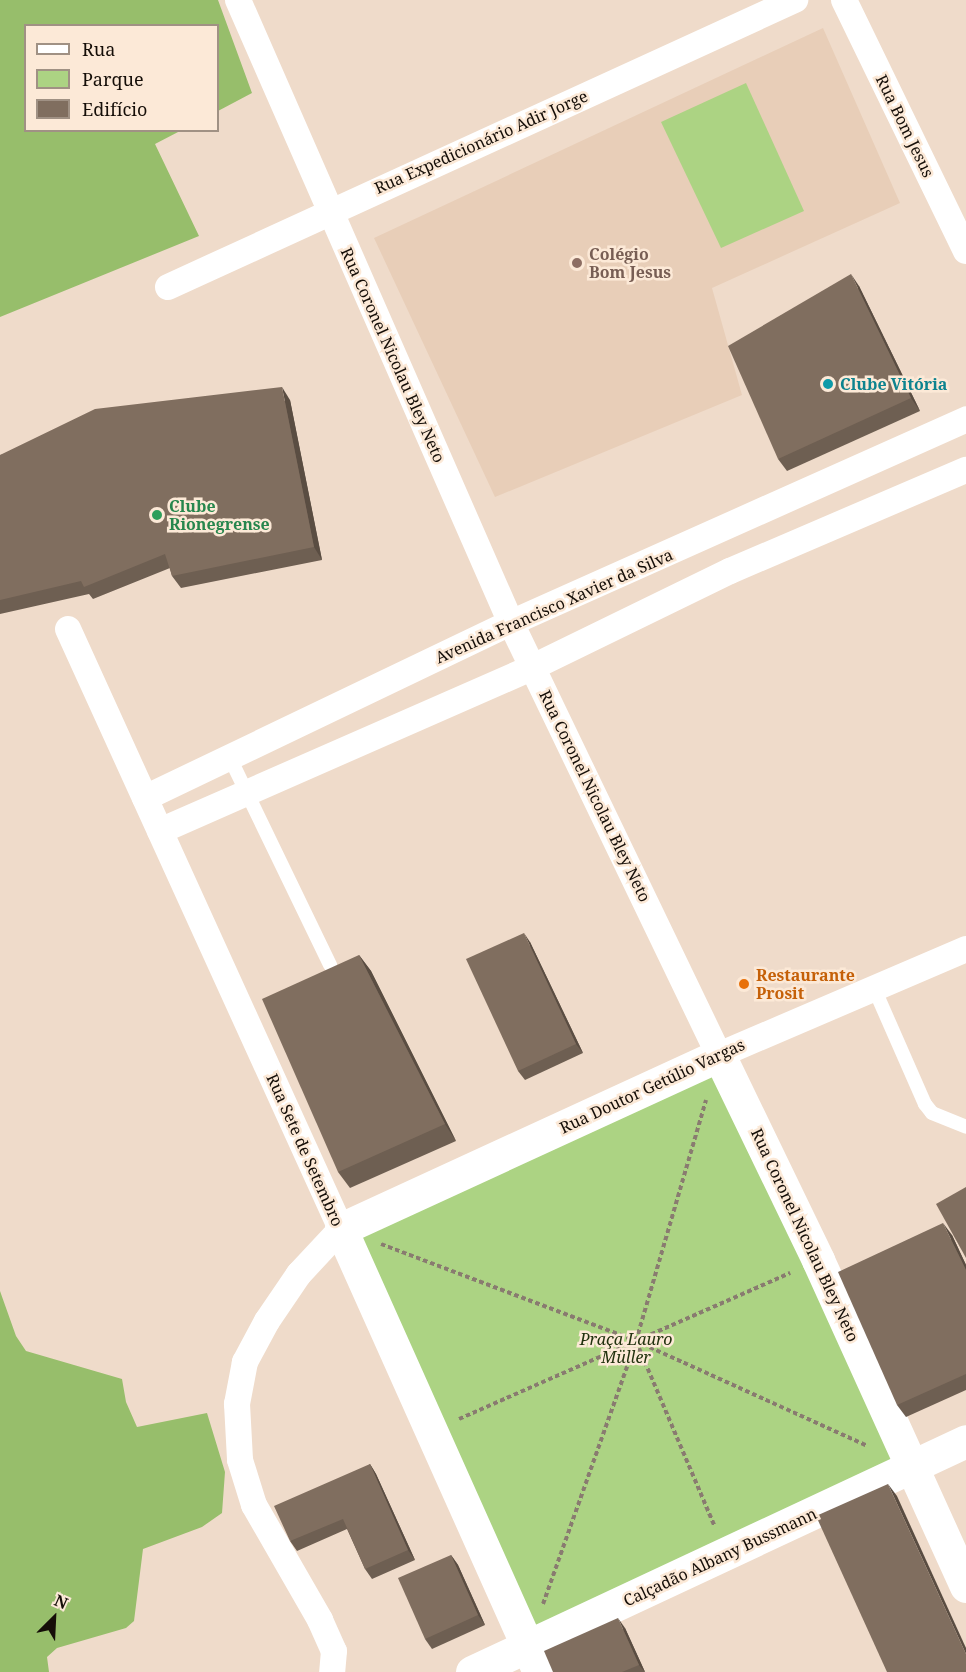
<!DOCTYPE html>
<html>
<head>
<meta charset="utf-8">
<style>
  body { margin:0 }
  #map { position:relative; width:966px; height:1672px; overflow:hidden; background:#efdbca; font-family:"Noto Serif",serif }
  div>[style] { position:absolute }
  .built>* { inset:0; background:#e8ceb8 }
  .green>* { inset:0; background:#acd383 }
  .forest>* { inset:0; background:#97be6b }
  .path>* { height:4px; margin-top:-2px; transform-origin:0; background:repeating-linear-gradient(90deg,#897b70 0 4.5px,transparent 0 7.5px) }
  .service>* { height:14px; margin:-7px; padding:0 7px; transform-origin:7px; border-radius:7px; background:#fff }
  .minor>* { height:26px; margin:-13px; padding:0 13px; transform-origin:13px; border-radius:13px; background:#fff }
  .secondary>* { height:33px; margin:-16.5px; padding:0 16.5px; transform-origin:16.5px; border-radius:16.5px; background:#fff }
  .wall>* { inset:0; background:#6e5f52 }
  .shaded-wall>* { inset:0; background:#5a4d42 }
  .building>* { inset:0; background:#806e5f }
  .dots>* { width:16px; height:16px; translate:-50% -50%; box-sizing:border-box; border:3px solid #fce9d7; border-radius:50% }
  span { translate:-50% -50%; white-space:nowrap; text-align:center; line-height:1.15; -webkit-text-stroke:5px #fce9d7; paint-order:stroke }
  .street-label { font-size:16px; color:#150e08 }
  .education-label { font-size:16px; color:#785e54; font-weight:700 }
  .left { translate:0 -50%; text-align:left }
  .culture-label { font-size:16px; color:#0d838f; font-weight:700 }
  .leisure-label { font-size:16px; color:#27864d; font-weight:700 }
  .food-label { font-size:16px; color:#c56008; font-weight:700 }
  .park-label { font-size:16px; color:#22320f; font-style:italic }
  .legend { position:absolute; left:24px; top:24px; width:195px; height:108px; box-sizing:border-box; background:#fce9d7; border:2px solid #a09184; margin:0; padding:8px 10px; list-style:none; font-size:18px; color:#150e08 }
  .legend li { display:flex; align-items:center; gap:12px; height:30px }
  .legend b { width:30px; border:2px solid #a09184 }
  .north { position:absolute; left:24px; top:1588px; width:60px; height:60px; -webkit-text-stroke:4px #fce9d7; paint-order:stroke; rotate:24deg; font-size:16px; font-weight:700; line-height:24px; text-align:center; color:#150e08 }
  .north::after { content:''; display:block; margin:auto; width:21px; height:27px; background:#150e08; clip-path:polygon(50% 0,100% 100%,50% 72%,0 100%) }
</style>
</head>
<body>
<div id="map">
  <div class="built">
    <div style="clip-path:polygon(823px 28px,900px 203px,712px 288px,742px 395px,495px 497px,374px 238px)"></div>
  </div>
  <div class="green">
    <div style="clip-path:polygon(746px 83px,804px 211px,721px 248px,661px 122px)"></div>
    <div style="clip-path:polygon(723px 1059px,907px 1464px,529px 1645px,347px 1232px)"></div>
  </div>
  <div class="forest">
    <div style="clip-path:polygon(0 0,218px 0,252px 93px,218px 111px,218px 26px,26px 26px,26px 130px,180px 131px,155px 144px,199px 236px,0 317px)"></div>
    <div style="clip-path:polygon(0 1291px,16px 1336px,26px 1351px,122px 1379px,126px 1402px,137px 1427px,207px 1413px,225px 1472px,222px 1513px,202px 1527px,143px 1549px,134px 1621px,126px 1628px,57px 1648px,47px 1657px,49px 1672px,0 1672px)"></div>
  </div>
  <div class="path">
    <div style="left:381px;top:1244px;width:273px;rotate:20.8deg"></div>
    <div style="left:636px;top:1341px;width:254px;rotate:24.4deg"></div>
    <div style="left:636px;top:1341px;width:200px;rotate:67deg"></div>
    <div style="left:459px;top:1419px;width:362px;rotate:-23.8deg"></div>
    <div style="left:543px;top:1604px;width:279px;rotate:-70.5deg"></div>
    <div style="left:636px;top:1341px;width:251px;rotate:-73.8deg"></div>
  </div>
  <div class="service">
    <div style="left:230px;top:758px;width:230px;rotate:64.2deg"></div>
    <div style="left:874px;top:988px;width:127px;rotate:66.3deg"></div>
    <div style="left:925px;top:1104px;width:11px;rotate:52deg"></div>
    <div style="left:932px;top:1113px;width:37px;rotate:22deg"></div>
  </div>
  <div class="minor">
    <div style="left:238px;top:0;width:680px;rotate:66.34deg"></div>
    <div style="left:511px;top:623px;width:479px;rotate:64.3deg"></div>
    <div style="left:719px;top:1055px;width:269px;rotate:-23.2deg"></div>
    <div style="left:844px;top:0;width:279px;rotate:64.1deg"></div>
    <div style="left:168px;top:287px;width:690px;rotate:-24.6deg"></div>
    <div style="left:68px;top:629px;width:659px;rotate:65.53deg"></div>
    <div style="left:341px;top:1229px;width:62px;rotate:133deg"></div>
    <div style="left:299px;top:1274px;width:57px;rotate:124.2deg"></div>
    <div style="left:267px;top:1321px;width:47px;rotate:118.2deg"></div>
    <div style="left:245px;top:1362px;width:43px;rotate:100.8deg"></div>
    <div style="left:237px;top:1404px;width:56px;rotate:86.9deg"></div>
    <div style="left:240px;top:1460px;width:47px;rotate:72.7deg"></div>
    <div style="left:254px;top:1505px;width:133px;rotate:60.1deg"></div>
    <div style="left:320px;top:1620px;width:34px;rotate:66deg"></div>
    <div style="left:334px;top:1651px;width:21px;rotate:95deg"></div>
    <div style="left:145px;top:798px;width:406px;rotate:-25.6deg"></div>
    <div style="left:511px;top:623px;width:499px;rotate:-24.1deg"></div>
    <div style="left:160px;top:831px;width:407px;rotate:-23.7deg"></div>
    <div style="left:533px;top:667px;width:219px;rotate:-26deg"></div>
    <div style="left:730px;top:571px;width:257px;rotate:-23.2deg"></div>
  </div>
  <div class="secondary">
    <div style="left:472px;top:1672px;width:545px;rotate:-25.06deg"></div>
    <div style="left:539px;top:1672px;width:485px;rotate:-114.1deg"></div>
    <div style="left:341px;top:1229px;width:416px;rotate:-24.7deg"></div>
    <div style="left:719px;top:1055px;width:228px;rotate:64.2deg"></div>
    <div style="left:818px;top:1260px;width:358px;rotate:65.6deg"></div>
  </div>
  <div class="wall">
    <div style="clip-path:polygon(859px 286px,920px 411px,787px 471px,778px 459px)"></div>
    <div style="clip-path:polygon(290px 400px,322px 560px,181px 588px,172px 576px,170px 568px,93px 599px,89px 594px,0 614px,0 455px)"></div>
    <div style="clip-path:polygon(530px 942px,583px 1053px,525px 1080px,518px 1071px)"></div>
    <div style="clip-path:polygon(359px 955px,371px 971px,456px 1141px,350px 1188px,338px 1172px)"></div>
    <div style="clip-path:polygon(952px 1235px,966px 1265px,966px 1390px,906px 1417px,897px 1405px)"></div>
    <div style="clip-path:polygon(370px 1464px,376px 1474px,415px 1560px,372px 1579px,365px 1569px,347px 1529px,297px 1551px,290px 1541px)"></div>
    <div style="clip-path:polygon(451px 1555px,458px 1565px,485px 1625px,432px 1649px,425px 1639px)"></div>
    <div style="clip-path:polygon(625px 1628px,645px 1672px,553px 1672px)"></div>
  </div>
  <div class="shaded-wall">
    <div style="clip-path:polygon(851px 274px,859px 286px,920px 411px,911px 398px)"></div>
    <div style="clip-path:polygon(282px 387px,290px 400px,322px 560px,314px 547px)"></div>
    <div style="clip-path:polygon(524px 933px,530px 942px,583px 1053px,576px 1044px)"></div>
    <div style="clip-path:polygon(359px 955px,371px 971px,456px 1141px,445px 1124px)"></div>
    <div style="clip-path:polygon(943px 1223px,952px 1235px,966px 1265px,966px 1270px)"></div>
    <div style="clip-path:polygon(370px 1464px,376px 1474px,415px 1560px,408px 1550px)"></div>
    <div style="clip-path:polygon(888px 1484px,897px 1496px,966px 1648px,966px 1654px)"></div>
    <div style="clip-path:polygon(451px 1555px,458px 1565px,485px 1625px,478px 1615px)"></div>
    <div style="clip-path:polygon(618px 1618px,625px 1628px,645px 1672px,639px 1665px)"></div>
  </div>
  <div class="building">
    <div style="clip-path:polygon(851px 274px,911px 398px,778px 459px,728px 346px)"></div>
    <div style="clip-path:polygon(282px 387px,314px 547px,172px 576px,165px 554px,84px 587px,81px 581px,0 600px,0 455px,95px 409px)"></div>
    <div style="clip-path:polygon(524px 933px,576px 1044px,518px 1071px,466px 959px)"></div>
    <div style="clip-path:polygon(359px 955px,445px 1124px,338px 1172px,262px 999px)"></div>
    <div style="clip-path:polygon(966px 1187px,966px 1258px,936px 1204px)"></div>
    <div style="clip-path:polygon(943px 1223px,966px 1270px,966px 1374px,897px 1405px,838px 1272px)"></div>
    <div style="clip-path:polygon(370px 1464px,408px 1550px,365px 1569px,343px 1519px,290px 1541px,274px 1506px)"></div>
    <div style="clip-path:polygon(888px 1484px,966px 1654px,966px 1672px,887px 1672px,816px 1516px)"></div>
    <div style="clip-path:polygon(451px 1555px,478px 1615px,425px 1639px,398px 1578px)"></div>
    <div style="clip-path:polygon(618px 1618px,639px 1665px,622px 1672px,553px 1672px,544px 1651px)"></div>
  </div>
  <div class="dots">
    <div style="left:577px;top:263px;background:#8d6e63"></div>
    <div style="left:828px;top:384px;background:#0f9aa8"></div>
    <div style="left:157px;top:515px;background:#2e9e5b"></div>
    <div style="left:744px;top:984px;background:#e8710a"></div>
  </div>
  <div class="street-label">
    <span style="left:905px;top:126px;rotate:64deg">Rua Bom Jesus</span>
    <span style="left:481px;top:142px;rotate:-24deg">Rua Expedicionário Adir Jorge</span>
    <span style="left:393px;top:355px;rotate:66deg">Rua Coronel Nicolau Bley Neto</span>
    <span style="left:554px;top:606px;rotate:-24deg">Avenida Francisco Xavier da Silva</span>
    <span style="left:595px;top:796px;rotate:64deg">Rua Coronel Nicolau Bley Neto</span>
    <span style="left:652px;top:1086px;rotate:-25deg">Rua Doutor Getúlio Vargas</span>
    <span style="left:305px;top:1150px;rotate:66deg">Rua Sete de Setembro</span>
    <span style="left:805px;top:1235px;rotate:65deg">Rua Coronel Nicolau Bley Neto</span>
    <span style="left:720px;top:1557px;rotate:-25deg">Calçadão Albany Bussmann</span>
  </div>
  <div class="education-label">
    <span class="left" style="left:589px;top:263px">Colégio<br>Bom Jesus</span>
  </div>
  <div class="culture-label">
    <span class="left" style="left:840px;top:384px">Clube Vitória</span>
  </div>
  <div class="leisure-label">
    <span class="left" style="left:169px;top:515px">Clube<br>Rionegrense</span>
  </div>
  <div class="food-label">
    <span class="left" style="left:756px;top:984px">Restaurante<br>Prosit</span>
  </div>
  <div class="park-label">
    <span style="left:626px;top:1348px">Praça Lauro<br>Müller</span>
  </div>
  <ul class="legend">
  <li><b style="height:8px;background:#fff"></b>Rua</li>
  <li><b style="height:16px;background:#acd383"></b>Parque</li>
  <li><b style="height:16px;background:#806e5f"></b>Edifício</li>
  </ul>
  <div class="north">N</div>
</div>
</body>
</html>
